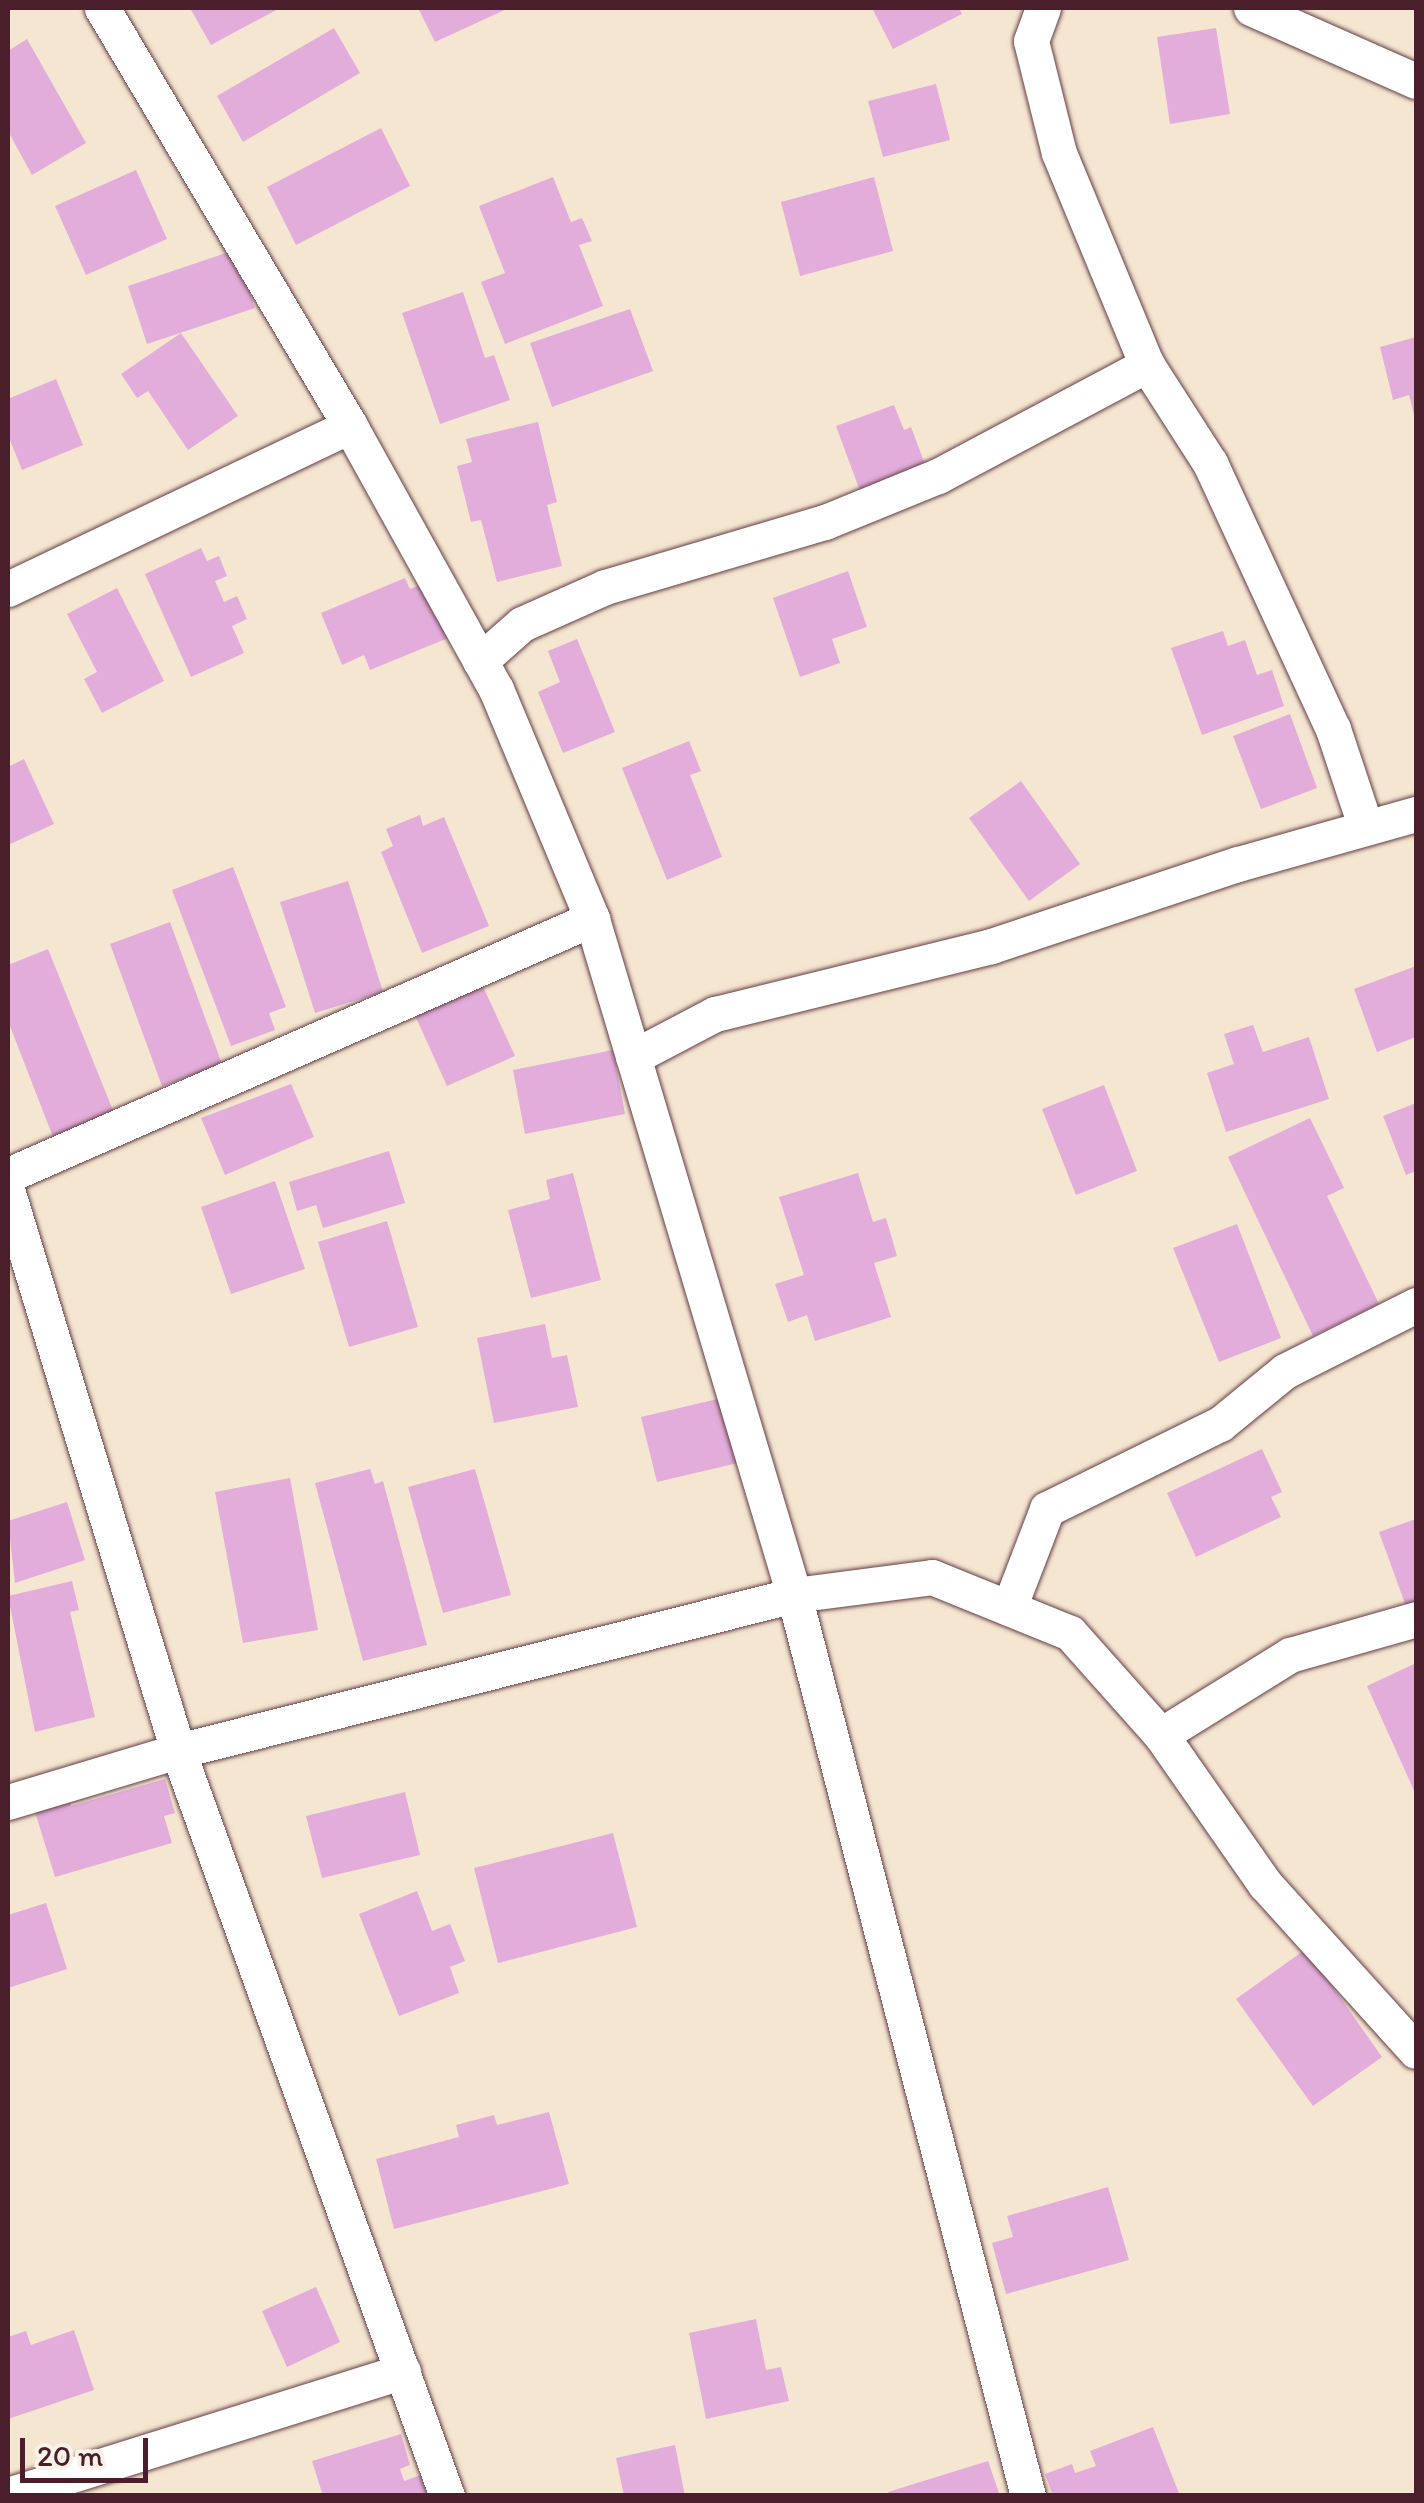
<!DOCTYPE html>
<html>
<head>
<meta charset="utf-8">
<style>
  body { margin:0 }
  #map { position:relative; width:1424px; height:2503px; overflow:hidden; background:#f5e6d1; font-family:Itim,sans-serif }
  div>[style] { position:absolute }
  .building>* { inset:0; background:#e2addb }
  .roads { filter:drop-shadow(0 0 2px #643d44) drop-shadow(0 0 2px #643d44) }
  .minor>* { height:35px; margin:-17.5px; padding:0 17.5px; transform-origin:17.5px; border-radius:17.5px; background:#fff }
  span { translate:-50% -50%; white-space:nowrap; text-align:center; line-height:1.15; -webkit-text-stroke:8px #f7f3e8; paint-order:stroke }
  .frame { position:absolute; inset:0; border:10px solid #4a1f2b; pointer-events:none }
  .scale { position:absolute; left:20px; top:2438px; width:128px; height:45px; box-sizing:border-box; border:5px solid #4a1f2b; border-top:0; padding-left:12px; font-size:30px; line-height:35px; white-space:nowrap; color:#4a1f2b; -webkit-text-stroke:8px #f7f3e8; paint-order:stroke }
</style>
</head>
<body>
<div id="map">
  <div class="building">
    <div style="clip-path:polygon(190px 8px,280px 8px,211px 45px)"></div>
    <div style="clip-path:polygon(418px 8px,509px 8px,435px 42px)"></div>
    <div style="clip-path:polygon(872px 8px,959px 8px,962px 14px,893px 49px)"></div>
    <div style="clip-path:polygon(334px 28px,360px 73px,243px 142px,217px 96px)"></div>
    <div style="clip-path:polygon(1216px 28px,1230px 114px,1170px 124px,1157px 37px)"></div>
    <div style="clip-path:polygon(27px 39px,86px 143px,32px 175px,8px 131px,8px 51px)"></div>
    <div style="clip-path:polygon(936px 84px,950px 140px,883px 157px,868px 101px)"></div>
    <div style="clip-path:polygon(381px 128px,410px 186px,296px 245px,267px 187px)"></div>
    <div style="clip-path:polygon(136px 170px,167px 239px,86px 275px,55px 206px)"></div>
    <div style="clip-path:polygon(553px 177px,571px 222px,582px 218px,592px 241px,579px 245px,603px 306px,505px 344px,481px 282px,505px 273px,479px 206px)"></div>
    <div style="clip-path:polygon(874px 177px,893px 251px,800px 276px,781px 202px)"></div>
    <div style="clip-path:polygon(235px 250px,255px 308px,147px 344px,128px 286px)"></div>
    <div style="clip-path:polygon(463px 292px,485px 358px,494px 355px,510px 400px,440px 424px,402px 313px)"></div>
    <div style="clip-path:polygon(630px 309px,653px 371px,552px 407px,530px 343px)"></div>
    <div style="clip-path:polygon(181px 333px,238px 416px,188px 450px,148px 391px,137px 398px,121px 374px)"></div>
    <div style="clip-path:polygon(1416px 337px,1416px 419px,1415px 419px,1409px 395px,1393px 400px,1380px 347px)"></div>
    <div style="clip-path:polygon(56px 379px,83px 445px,22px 470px,8px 435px,8px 399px)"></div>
    <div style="clip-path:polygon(894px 405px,904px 430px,911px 427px,929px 475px,863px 499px,836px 426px)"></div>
    <div style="clip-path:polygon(538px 422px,557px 502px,547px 505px,562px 566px,497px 582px,481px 520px,471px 522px,457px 466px,472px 462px,466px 439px)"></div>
    <div style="clip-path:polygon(201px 548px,207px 561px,219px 556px,227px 576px,215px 581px,224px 602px,237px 596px,247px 619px,232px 626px,244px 653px,191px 677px,145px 574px)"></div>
    <div style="clip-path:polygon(848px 571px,867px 627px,832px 639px,840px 663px,800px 677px,773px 598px)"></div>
    <div style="clip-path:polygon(405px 578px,410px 589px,425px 583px,448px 638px,370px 670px,364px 655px,342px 665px,321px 613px)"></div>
    <div style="clip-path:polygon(117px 588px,164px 681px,102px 713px,84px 679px,97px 672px,67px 614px)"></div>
    <div style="clip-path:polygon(1223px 631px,1228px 646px,1245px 640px,1257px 675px,1272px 670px,1284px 706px,1202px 735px,1171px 648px)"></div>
    <div style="clip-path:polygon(577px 639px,615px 732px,563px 753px,538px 692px,560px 682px,548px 651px)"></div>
    <div style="clip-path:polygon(1290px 714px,1317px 788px,1261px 809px,1233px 736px)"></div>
    <div style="clip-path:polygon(689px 741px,701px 771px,690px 775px,722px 857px,667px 880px,622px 768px)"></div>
    <div style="clip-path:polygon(24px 759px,54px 824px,8px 845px,8px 767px)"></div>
    <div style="clip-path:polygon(1021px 781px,1080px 864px,1029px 901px,969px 818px)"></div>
    <div style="clip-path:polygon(420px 815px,423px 826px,444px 817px,489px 926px,422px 953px,381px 852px,393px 846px,386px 829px)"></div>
    <div style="clip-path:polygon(233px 867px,286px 1007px,269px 1013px,275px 1030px,231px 1046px,172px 890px)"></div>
    <div style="clip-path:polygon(348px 881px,383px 992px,315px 1013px,280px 902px)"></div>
    <div style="clip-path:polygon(170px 922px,222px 1064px,162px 1086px,110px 944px)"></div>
    <div style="clip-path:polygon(48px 949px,114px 1113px,53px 1137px,8px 1021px,8px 965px)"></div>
    <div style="clip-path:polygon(1416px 966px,1416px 1037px,1377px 1052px,1354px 989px)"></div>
    <div style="clip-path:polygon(480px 980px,515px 1056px,447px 1086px,413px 1011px)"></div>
    <div style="clip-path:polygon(1253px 1025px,1263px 1052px,1309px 1037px,1329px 1099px,1226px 1132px,1207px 1073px,1234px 1064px,1224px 1034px)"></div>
    <div style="clip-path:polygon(613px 1050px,625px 1114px,525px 1134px,513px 1070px)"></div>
    <div style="clip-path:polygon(291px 1084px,314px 1137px,225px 1175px,201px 1118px)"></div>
    <div style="clip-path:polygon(1104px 1085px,1137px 1171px,1076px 1195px,1042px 1109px)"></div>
    <div style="clip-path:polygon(1416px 1103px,1416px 1171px,1406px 1175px,1383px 1116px)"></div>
    <div style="clip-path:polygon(1310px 1118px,1344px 1188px,1327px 1196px,1379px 1304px,1313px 1336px,1228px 1157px)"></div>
    <div style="clip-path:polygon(389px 1151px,405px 1203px,323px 1228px,316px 1205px,297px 1211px,289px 1182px)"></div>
    <div style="clip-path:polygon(573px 1173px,601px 1280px,531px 1298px,508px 1210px,550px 1199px,546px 1180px)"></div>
    <div style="clip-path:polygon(858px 1173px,873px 1222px,886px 1218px,897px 1256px,874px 1263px,891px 1317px,815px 1341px,807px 1315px,788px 1322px,775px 1284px,804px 1275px,779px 1197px)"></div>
    <div style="clip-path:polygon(275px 1181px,305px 1269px,231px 1294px,201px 1207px)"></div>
    <div style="clip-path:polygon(387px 1221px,418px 1327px,349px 1347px,318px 1242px)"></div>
    <div style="clip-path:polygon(1237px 1224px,1281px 1338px,1219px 1362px,1173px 1248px)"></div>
    <div style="clip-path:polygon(545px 1324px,552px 1358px,567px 1355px,578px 1407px,494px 1423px,477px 1338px)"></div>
    <div style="clip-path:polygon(726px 1397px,742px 1462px,657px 1482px,641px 1417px)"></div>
    <div style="clip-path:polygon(1262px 1449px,1282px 1492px,1271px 1497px,1281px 1517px,1196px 1557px,1167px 1493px)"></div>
    <div style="clip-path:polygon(370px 1469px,375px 1484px,383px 1481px,427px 1645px,363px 1661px,315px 1483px)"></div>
    <div style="clip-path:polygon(475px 1469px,511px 1595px,443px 1613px,408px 1487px)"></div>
    <div style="clip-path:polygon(290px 1478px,318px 1630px,243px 1643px,215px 1492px)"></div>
    <div style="clip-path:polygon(67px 1502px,85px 1560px,15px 1583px,8px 1521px)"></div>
    <div style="clip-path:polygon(1416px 1519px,1416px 1609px,1408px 1612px,1379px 1532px)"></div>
    <div style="clip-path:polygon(72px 1581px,79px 1610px,70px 1612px,95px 1717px,35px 1732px,8px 1596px)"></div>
    <div style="clip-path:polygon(1416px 1663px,1416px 1795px,1367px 1686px)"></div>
    <div style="clip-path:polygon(165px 1779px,175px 1813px,164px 1816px,172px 1843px,55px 1877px,32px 1802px,67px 1792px,71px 1806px)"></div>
    <div style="clip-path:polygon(405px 1792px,420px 1855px,322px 1878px,306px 1816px)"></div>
    <div style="clip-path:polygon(613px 1833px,637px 1927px,498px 1963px,474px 1868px)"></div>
    <div style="clip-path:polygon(417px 1891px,432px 1931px,450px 1924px,465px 1961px,450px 1967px,459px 1993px,399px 2016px,359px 1914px)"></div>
    <div style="clip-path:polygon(46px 1903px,67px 1969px,8px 1988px,8px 1915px)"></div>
    <div style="clip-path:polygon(1306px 1949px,1382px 2057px,1313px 2106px,1236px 1999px)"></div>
    <div style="clip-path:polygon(549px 2112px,569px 2184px,394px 2229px,376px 2159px,459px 2137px,456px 2125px,494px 2115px,497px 2125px)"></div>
    <div style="clip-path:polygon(1108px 2187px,1129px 2260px,1006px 2294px,992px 2243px,1013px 2237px,1007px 2216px)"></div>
    <div style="clip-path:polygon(316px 2287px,340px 2342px,287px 2367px,262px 2311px)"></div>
    <div style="clip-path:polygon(756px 2319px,766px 2370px,781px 2367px,789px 2401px,706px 2419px,689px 2333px)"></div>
    <div style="clip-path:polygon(74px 2330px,94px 2390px,8px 2419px,8px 2337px,26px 2331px,31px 2345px)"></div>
    <div style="clip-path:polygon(1153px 2427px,1180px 2496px,1053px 2496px,1045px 2474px,1072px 2464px,1075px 2473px,1096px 2466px,1090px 2451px)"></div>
    <div style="clip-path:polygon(401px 2434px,410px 2465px,400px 2469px,404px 2481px,421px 2475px,427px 2496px,323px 2496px,312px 2461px)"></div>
    <div style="clip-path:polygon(675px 2445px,685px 2496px,624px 2496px,616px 2458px)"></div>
    <div style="clip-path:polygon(988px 2461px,1000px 2496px,889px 2496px,888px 2492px)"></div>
  </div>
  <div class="roads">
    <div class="minor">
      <div style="left:102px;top:8px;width:486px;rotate:59.3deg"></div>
      <div style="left:350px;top:426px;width:301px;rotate:61deg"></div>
      <div style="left:496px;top:689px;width:249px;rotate:67.3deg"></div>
      <div style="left:592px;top:919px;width:706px;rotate:73.36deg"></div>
      <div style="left:794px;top:1595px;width:931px;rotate:75.44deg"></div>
      <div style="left:1043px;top:8px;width:35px;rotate:110deg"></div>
      <div style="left:1031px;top:41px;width:115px;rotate:76deg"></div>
      <div style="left:1059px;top:153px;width:230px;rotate:67.5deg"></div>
      <div style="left:1147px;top:365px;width:117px;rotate:57.3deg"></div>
      <div style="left:1210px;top:463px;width:293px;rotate:65.2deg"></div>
      <div style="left:1333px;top:729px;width:104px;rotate:71.6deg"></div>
      <div style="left:1251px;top:8px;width:180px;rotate:23.9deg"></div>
      <div style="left:8px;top:589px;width:379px;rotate:-25.5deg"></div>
      <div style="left:480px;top:661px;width:56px;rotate:-41.4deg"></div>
      <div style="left:522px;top:624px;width:91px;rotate:-24deg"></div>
      <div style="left:605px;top:587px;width:229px;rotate:-16.5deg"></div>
      <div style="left:825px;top:522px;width:122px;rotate:-22.2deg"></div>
      <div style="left:938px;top:476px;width:237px;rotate:-28deg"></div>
      <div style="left:633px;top:1057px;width:93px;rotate:-27.7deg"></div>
      <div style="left:715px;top:1014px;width:284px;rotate:-13.8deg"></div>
      <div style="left:991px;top:946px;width:260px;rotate:-18.4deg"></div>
      <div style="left:1238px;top:864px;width:185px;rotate:-15.7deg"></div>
      <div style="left:8px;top:1175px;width:638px;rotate:-23.67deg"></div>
      <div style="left:8px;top:1193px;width:583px;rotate:73.06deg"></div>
      <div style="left:178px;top:1751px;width:792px;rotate:70.15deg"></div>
      <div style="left:1009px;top:1608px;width:106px;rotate:-69deg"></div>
      <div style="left:1047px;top:1509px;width:193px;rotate:-26.2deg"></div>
      <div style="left:1220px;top:1424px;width:84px;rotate:-39.2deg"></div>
      <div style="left:1285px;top:1371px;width:147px;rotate:-26.7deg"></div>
      <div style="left:1161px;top:1735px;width:152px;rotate:-31.8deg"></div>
      <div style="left:1290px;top:1655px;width:131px;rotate:-15.9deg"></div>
      <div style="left:8px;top:1802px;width:177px;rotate:-16.7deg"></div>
      <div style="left:178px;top:1751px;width:635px;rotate:-14.21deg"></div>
      <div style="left:794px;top:1595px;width:139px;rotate:-7.4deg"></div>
      <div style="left:932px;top:1577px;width:149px;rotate:22.1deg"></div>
      <div style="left:1070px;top:1633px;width:137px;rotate:48.3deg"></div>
      <div style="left:1161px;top:1735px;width:182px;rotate:55.1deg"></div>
      <div style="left:1265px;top:1884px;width:225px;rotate:47.9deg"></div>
      <div style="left:8px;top:2495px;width:414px;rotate:-17.4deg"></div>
    </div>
  </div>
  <div class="frame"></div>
  <div class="scale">20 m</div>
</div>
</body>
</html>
